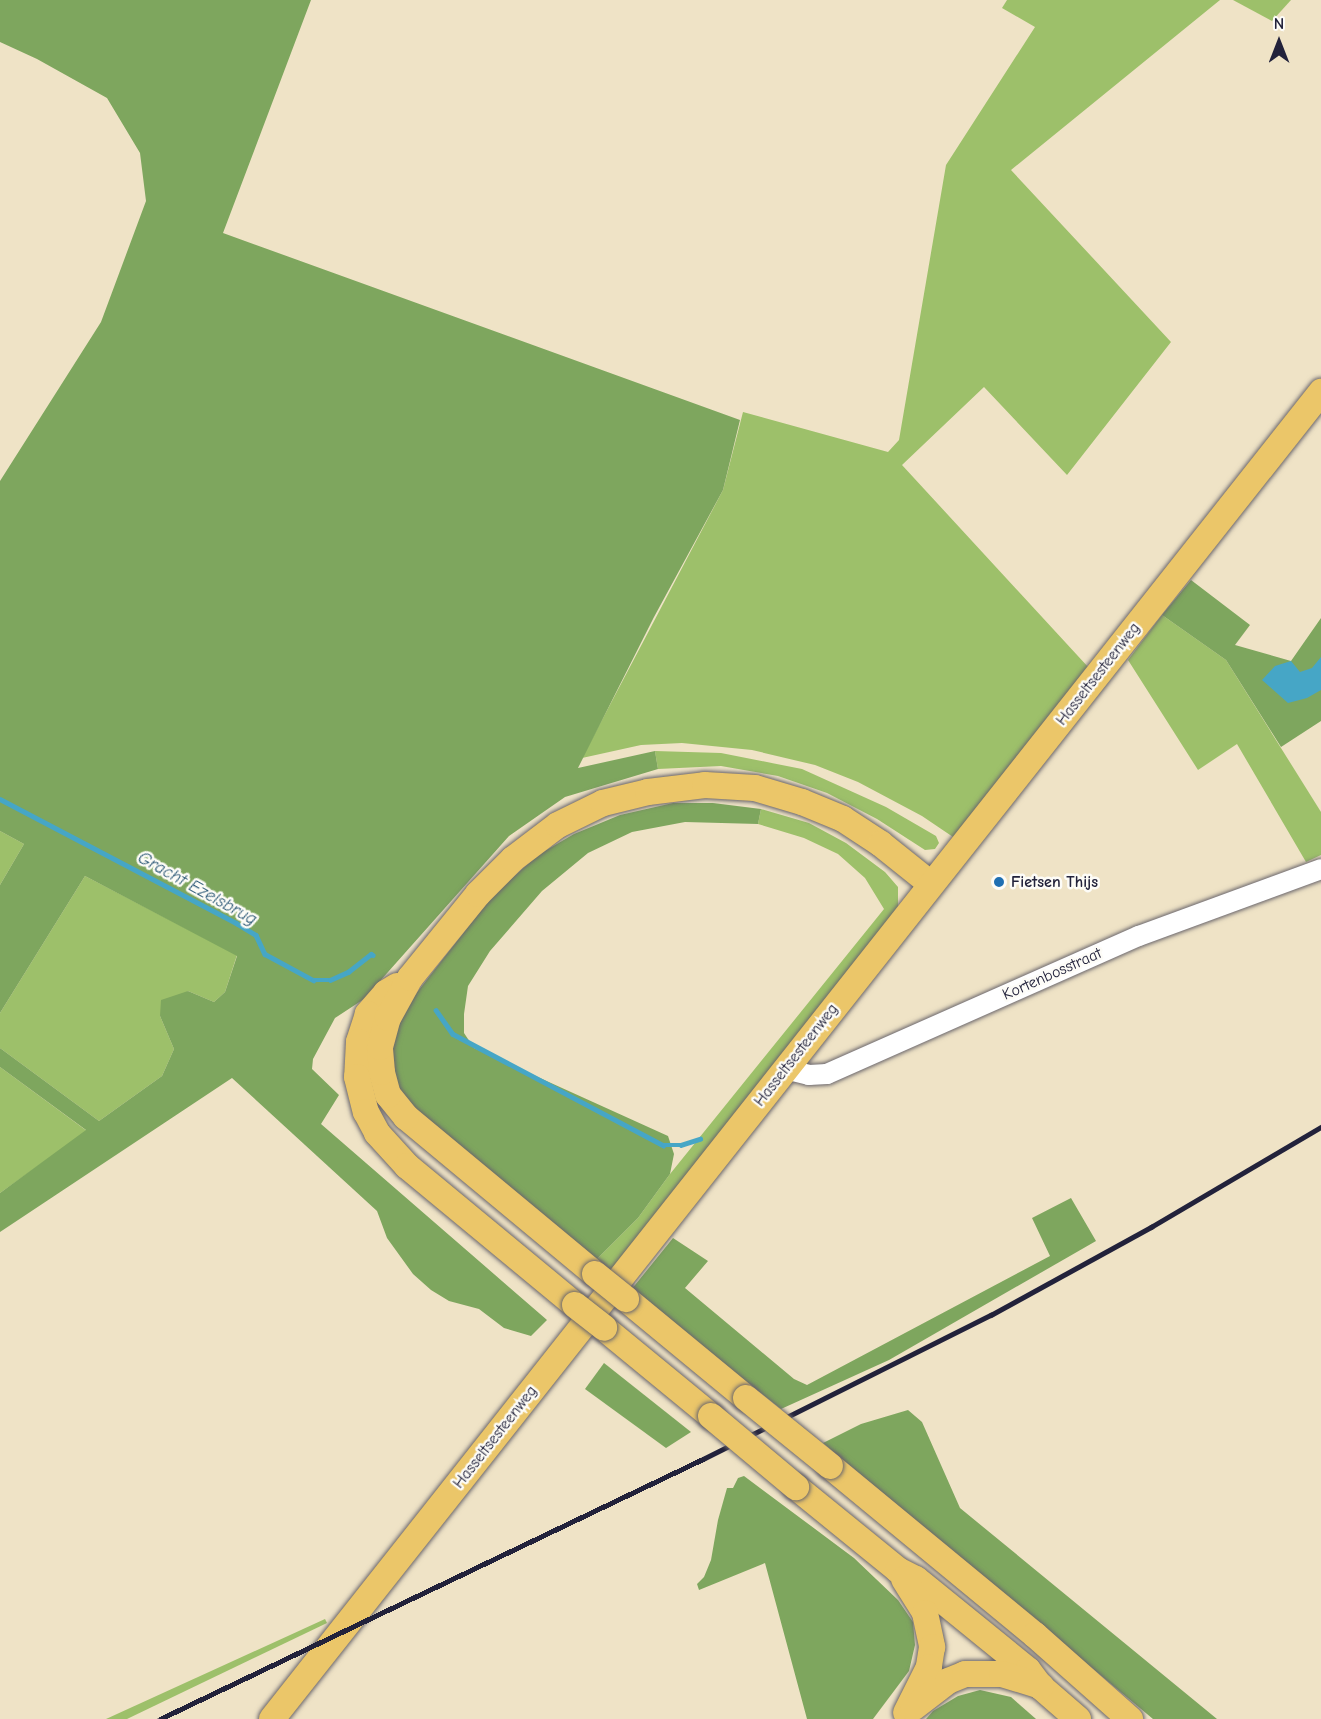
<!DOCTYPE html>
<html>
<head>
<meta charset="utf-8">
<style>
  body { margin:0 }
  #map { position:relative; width:1321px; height:1719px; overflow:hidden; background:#efe3c6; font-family:"Comic Neue",sans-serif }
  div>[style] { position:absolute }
  .green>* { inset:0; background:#9dc06a }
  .forest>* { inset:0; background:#7ea65e }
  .water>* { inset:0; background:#46a6c6 }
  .stream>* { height:4.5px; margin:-2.25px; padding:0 2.25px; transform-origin:2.25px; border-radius:2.25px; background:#46a6c6 }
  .roads { filter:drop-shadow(0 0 2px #6a666c) drop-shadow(0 0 2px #6a666c) }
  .minor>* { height:20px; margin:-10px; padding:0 10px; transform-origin:10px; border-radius:10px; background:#fff }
  .major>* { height:26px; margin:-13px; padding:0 13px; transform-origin:13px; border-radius:13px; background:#ebc669 }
  .rail>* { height:4.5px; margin:-2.25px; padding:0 2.25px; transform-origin:2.25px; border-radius:2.25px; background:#22223b }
  .bridges { filter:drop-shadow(0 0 2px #6a666c) drop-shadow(0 0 2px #6a666c) }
  .major-bridge>* { height:26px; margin:-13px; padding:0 13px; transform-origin:13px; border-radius:13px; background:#ebc669 }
  .dots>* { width:16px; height:16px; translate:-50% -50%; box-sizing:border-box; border:3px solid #fdfcf7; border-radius:50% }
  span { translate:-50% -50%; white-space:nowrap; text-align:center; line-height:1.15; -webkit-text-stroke:5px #fdfcf7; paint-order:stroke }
  .street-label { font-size:16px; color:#22223b }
  .poi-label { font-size:16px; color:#22223b; font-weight:700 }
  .left { translate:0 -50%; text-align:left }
  .water-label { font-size:18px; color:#325d7a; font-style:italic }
  .north { position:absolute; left:1249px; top:12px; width:60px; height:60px; -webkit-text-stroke:4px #fdfcf7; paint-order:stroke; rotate:0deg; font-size:16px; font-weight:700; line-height:24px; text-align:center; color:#22223b }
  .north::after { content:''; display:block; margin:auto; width:21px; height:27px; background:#22223b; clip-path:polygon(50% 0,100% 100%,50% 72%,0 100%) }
</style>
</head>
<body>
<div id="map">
  <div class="green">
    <div style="clip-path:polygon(1007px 0,1220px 0,1011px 170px,1171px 342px,1067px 475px,984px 387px,902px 465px,1089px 668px,956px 839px,922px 816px,858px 782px,815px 765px,752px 750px,682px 743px,641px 745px,582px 758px,723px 490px,743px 412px,888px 452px,899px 440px,946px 165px,1035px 27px,1002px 8px)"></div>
    <div style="clip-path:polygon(1233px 0,1291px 0,1272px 21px)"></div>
    <div style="clip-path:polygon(1162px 615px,1226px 660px,1321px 812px,1321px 855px,1306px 862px,1237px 744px,1198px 770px,1128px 660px)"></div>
    <div style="clip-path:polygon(655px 751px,721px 753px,802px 769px,886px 807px,936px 836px,939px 843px,935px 849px,925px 850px,877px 819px,827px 793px,778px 776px,721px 766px,658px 769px)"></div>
    <div style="clip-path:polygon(761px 809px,809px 823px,846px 843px,885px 872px,898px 887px,898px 912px,611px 1271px,596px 1260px,638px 1218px,670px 1174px,884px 909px,865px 878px,838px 854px,804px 838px,758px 824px)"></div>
    <div style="clip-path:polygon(0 831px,24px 844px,0 885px)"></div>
    <div style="clip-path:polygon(85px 876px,237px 955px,225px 992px,214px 1002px,188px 991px,160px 1016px,174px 1049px,162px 1076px,99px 1121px,0 1048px,0 1013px)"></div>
    <div style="clip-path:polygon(0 1067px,87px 1131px,0 1193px)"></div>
    <div style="clip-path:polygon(325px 1619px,327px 1623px,127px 1719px,106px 1719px)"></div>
  </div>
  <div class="forest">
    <div style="clip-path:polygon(0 0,311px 0,223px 233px,740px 420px,723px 490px,654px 617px,578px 768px,655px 751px,658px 769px,565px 797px,509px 836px,364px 999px,335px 1018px,313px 1059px,312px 1069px,339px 1095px,321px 1124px,547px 1320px,531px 1336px,504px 1328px,479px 1309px,449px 1301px,431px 1290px,413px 1274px,387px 1238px,377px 1211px,232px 1078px,0 1232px,0 1193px,86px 1130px,0 1067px,0 1048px,99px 1121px,162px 1076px,174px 1049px,160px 1016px,161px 1000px,188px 991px,214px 1002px,225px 992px,237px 956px,85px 876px,0 1013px,0 885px,24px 844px,0 831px,0 481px,101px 322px,146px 201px,140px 153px,107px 98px,37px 59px,0 42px)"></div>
    <div style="clip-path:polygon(1191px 580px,1250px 625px,1235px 645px,1291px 661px,1321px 618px,1321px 721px,1281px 747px,1226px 660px,1162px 615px)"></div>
    <div style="clip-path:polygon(673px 803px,713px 803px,761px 809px,758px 824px,685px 822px,632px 832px,588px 853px,542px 891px,490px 951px,468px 986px,464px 1014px,464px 1033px,474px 1048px,668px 1136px,674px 1154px,670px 1174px,638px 1218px,596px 1260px,413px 1109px,398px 1088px,389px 1044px,401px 1013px,443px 959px,493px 895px,538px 855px,574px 834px,620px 815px)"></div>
    <div style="clip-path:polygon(1071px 1198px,1096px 1241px,889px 1360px,781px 1409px,631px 1290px,673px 1238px,708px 1261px,685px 1288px,794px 1379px,807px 1385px,1050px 1256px,1032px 1218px)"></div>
    <div style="clip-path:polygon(604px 1363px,691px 1432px,666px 1448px,585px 1389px)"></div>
    <div style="clip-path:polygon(908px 1410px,922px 1422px,960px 1508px,1217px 1719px,1153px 1719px,823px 1443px,861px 1424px)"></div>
    <div style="clip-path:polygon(744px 1476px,854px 1558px,898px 1600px,913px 1622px,915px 1645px,909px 1671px,873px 1719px,807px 1719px,765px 1563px,699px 1590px,697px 1584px,704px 1577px,711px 1560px,718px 1520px,727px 1488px,733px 1488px,738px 1478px)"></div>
    <div style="clip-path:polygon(980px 1690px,1011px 1697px,1036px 1719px,926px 1719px,933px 1711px,958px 1696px)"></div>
  </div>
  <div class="water">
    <div style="clip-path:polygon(1321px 657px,1321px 690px,1307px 698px,1288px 703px,1262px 680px,1275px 666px,1291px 661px,1300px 672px,1312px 668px)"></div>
  </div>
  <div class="stream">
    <div style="left:0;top:799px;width:267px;rotate:27.7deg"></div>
    <div style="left:236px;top:923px;width:23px;rotate:31deg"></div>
    <div style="left:256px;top:935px;width:21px;rotate:65deg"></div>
    <div style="left:265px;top:954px;width:55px;rotate:28.4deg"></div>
    <div style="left:313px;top:980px;width:17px"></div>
    <div style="left:330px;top:980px;width:20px;rotate:-24deg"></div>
    <div style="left:348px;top:972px;width:29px;rotate:-38deg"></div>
    <div style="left:371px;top:954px;width:2px;rotate:27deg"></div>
    <div style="left:436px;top:1010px;width:29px;rotate:55deg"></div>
    <div style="left:453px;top:1034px;width:238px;rotate:27.9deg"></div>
    <div style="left:663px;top:1145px;width:18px"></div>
    <div style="left:681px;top:1145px;width:20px;rotate:-18deg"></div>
  </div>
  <div class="roads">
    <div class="minor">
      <div style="left:785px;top:1069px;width:25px;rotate:14deg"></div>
      <div style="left:809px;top:1075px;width:18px;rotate:-3deg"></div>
      <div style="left:827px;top:1074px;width:341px;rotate:-23.9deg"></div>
      <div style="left:1139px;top:936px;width:194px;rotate:-20.2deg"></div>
    </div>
    <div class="major">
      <div style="left:397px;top:986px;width:13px;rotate:148deg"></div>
      <div style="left:386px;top:993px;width:28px;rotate:131deg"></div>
      <div style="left:368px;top:1014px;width:29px;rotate:108deg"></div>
      <div style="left:359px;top:1042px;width:35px;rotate:93deg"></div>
      <div style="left:357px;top:1077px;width:36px;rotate:76deg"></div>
      <div style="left:366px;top:1112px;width:24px;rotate:62deg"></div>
      <div style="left:377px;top:1133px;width:45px;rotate:47.7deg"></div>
      <div style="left:407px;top:1166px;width:218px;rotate:39.6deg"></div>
      <div style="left:595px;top:1274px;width:246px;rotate:-140.3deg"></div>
      <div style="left:406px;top:1117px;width:28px;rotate:-129deg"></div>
      <div style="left:388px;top:1095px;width:24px;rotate:-105deg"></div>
      <div style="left:382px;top:1072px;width:25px;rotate:-95deg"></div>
      <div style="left:380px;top:1047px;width:30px;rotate:-75deg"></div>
      <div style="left:388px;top:1018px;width:46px;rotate:-61.2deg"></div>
      <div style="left:410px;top:978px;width:108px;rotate:-51deg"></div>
      <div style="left:478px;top:894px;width:49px;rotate:-45deg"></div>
      <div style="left:513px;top:859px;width:56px;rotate:-37.1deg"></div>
      <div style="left:558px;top:825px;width:50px;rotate:-26.1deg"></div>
      <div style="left:603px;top:803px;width:46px;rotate:-13.7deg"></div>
      <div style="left:648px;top:792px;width:57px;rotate:-7deg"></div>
      <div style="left:705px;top:785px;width:50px;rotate:3.4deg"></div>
      <div style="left:755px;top:788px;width:49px;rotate:16.6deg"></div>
      <div style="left:802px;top:802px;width:44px;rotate:22.5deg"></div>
      <div style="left:843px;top:819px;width:45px;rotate:33.3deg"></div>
      <div style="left:881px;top:844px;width:64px;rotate:38.7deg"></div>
      <div style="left:626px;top:1299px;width:156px;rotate:39.5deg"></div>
      <div style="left:604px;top:1328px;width:139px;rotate:39.4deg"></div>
      <div style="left:830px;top:1466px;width:266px;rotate:39.5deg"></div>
      <div style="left:1035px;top:1635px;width:127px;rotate:41.5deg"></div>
      <div style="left:796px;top:1487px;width:132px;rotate:39.1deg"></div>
      <div style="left:898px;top:1570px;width:20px;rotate:27deg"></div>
      <div style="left:916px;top:1579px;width:144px;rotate:39.1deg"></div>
      <div style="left:1028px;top:1670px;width:21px;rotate:53deg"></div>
      <div style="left:1041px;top:1687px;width:49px;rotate:40.9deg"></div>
      <div style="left:904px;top:1579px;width:40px;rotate:58deg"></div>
      <div style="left:925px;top:1613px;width:35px;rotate:78deg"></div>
      <div style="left:932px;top:1647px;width:20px;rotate:99deg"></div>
      <div style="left:929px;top:1667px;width:51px;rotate:116.6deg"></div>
      <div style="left:913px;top:1708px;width:44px;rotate:-37.6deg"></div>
      <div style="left:948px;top:1681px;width:18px;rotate:-22deg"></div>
      <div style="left:965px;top:1674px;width:37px"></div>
      <div style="left:1002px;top:1674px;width:41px;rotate:17.1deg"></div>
      <div style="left:272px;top:1719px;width:1692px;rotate:-51.67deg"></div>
    </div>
  </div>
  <div class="rail">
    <div style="left:160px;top:1719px;width:602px;rotate:-25.59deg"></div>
    <div style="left:703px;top:1459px;width:322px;rotate:-26.6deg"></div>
    <div style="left:991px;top:1315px;width:183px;rotate:-28.8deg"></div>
    <div style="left:1151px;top:1227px;width:197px;rotate:-30.5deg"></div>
  </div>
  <div class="bridges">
    <div class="major-bridge">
      <div style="left:595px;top:1274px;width:40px;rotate:39deg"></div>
      <div style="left:575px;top:1305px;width:37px;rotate:38deg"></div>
      <div style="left:746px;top:1398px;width:108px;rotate:39deg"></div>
      <div style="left:711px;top:1416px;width:111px;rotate:39.9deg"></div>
    </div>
  </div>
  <div class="dots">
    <div style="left:999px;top:882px;background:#1f6fb2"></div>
  </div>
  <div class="street-label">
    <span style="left:1098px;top:674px;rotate:-52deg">Hasseltsesteenweg</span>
    <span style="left:1052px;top:974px;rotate:-24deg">Kortenbosstraat</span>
    <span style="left:796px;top:1055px;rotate:-52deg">Hasseltsesteenweg</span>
    <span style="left:495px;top:1437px;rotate:-52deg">Hasseltsesteenweg</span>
  </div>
  <div class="poi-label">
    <span class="left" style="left:1011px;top:882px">Fietsen Thijs</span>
  </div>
  <div class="water-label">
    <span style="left:197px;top:889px;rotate:29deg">Gracht Ezelsbrug</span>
  </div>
  <div class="north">N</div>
</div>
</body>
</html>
